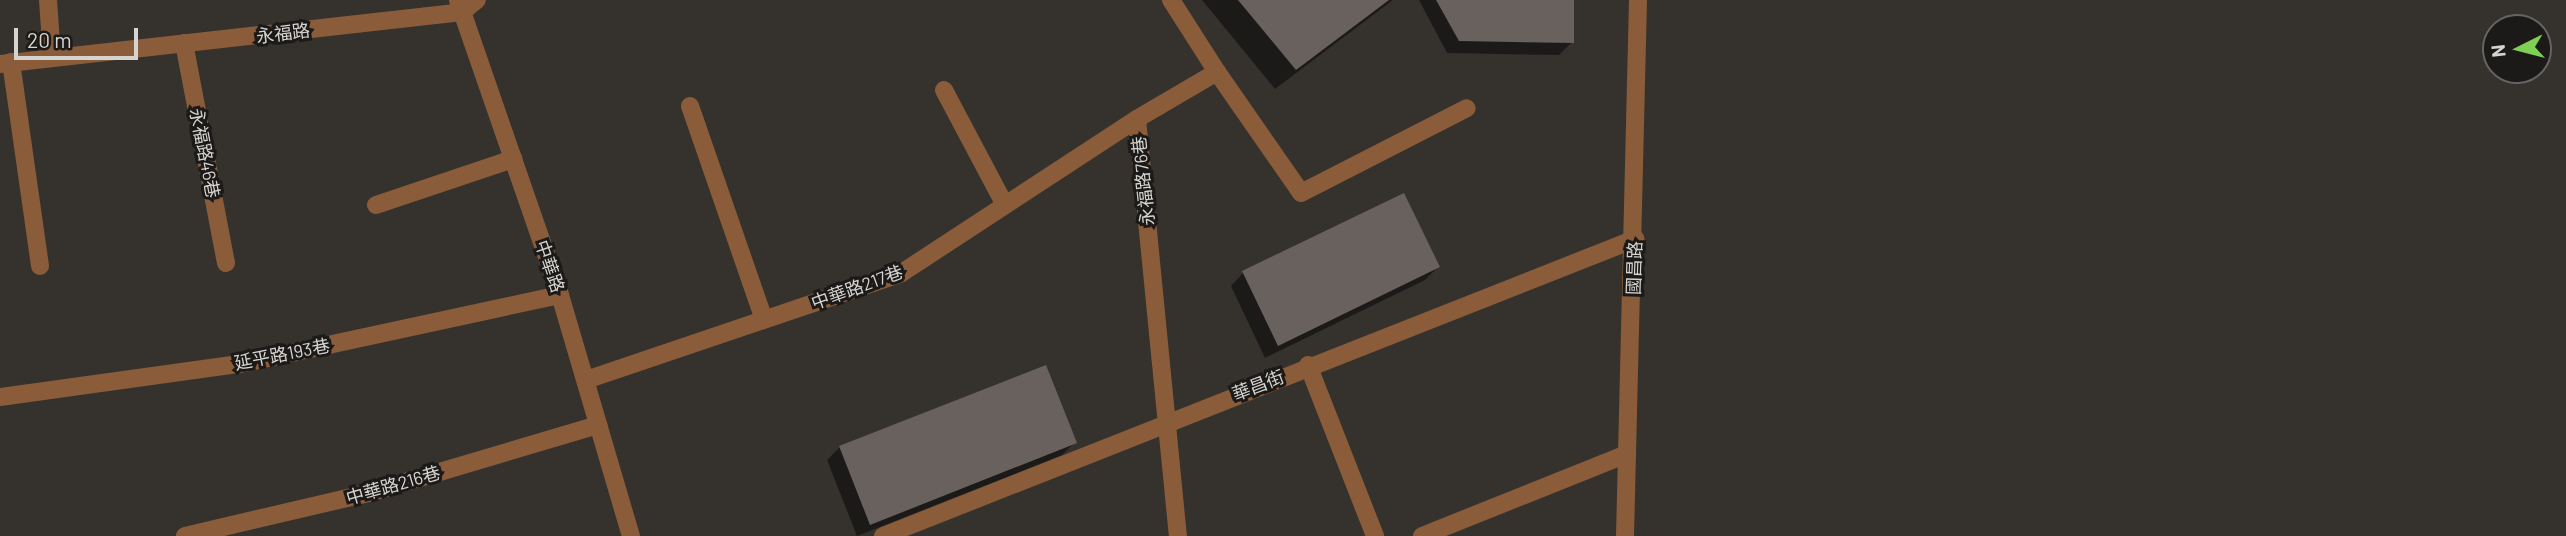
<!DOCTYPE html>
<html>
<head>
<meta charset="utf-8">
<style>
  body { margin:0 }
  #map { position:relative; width:2566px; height:536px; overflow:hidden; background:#35322d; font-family:Barlow,"Noto Sans TC",sans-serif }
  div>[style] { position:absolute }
  .shadow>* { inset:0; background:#0007 }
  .building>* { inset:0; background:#68615e }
  .service>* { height:18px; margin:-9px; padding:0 9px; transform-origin:9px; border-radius:9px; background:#8a5c3a }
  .minor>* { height:18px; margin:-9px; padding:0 9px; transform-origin:9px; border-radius:9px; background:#8a5c3a }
  .tertiary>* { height:18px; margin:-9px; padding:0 9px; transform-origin:9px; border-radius:9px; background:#8a5c3a }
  span { translate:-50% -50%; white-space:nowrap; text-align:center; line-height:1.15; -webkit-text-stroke:6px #1c1a18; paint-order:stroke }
  .street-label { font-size:18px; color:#d6d4d0 }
  .north { position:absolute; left:2482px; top:14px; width:70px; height:70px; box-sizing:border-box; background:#1c1a18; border:2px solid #666462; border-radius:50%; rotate:264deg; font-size:19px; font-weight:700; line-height:28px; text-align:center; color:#d6d4d0 }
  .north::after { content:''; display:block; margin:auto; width:24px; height:32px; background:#7fd052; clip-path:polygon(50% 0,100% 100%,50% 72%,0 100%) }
  .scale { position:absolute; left:14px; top:28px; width:124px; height:32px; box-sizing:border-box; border:4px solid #d6d4d0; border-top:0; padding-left:9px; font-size:21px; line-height:24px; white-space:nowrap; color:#d6d4d0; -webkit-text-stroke:5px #1c1a18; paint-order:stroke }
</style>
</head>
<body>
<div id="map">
  <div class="shadow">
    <div style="clip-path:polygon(1202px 0,1393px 0,1275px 89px)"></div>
    <div style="clip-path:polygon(1419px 0,1573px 0,1572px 42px,1559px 55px,1447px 53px)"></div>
    <div style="clip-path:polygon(1438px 267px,1425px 280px,1265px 358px,1231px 286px,1243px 273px)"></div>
    <div style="clip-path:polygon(1075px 442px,1062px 455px,857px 536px,827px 460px,840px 447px)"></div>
  </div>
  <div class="building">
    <div style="clip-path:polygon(1238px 0,1389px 0,1296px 70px)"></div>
    <div style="clip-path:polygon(1436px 0,1574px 0,1574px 43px,1459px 41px)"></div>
    <div style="clip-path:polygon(1404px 193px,1440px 267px,1278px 346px,1242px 271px)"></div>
    <div style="clip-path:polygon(1046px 365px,1077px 443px,870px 525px,839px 446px)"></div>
  </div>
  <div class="service">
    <div style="left:48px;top:0;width:57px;rotate:86deg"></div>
    <div style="left:184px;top:43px;width:224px;rotate:79.2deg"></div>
    <div style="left:11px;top:62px;width:206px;rotate:81.9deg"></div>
    <div style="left:1217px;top:72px;width:147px;rotate:55.2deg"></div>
    <div style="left:1301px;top:193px;width:186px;rotate:-27.1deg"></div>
    <div style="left:944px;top:90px;width:130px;rotate:62.1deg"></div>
    <div style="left:690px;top:106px;width:226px;rotate:70.9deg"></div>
    <div style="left:376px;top:205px;width:145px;rotate:-18.6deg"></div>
    <div style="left:1308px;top:365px;width:184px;rotate:68.6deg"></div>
    <div style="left:586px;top:380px;width:331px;rotate:-18.7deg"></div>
    <div style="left:900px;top:274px;width:283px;rotate:-33.2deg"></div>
    <div style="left:0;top:397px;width:247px;rotate:-7.9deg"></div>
    <div style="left:245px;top:363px;width:322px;rotate:-12.2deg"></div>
    <div style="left:185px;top:536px;width:192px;rotate:-13.2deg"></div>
    <div style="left:372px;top:492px;width:236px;rotate:-16.5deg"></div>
    <div style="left:1422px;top:536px;width:221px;rotate:-21.8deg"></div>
  </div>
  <div class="minor">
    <div style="left:1171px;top:0;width:85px;rotate:57.4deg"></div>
    <div style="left:1217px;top:72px;width:93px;rotate:149.6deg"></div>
    <div style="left:1137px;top:119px;width:419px;rotate:84.4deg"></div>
    <div style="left:0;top:64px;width:465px;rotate:-6.4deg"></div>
    <div style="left:462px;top:12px;width:19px;rotate:-39deg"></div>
    <div style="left:883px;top:536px;width:809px;rotate:-21.55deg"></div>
    <div style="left:1625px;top:536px;width:536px;rotate:-88.61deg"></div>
  </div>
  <div class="tertiary">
    <div style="left:458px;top:0;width:312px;rotate:70.9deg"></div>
    <div style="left:560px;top:295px;width:251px;rotate:73.6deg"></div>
  </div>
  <div class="street-label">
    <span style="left:283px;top:33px;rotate:-7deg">永福路</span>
    <span style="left:205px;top:153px;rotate:79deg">永福路46巷</span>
    <span style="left:1143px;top:181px;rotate:-96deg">永福路76巷</span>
    <span style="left:550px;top:266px;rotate:71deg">中華路</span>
    <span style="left:1634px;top:268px;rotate:-88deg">國昌路</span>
    <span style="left:857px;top:287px;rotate:-20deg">中華路217巷</span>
    <span style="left:282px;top:354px;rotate:-11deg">延平路193巷</span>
    <span style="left:1258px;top:385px;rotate:-21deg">華昌街</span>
    <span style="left:393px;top:485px;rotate:-16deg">中華路216巷</span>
  </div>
  <div class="north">N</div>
  <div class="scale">20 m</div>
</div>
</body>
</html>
